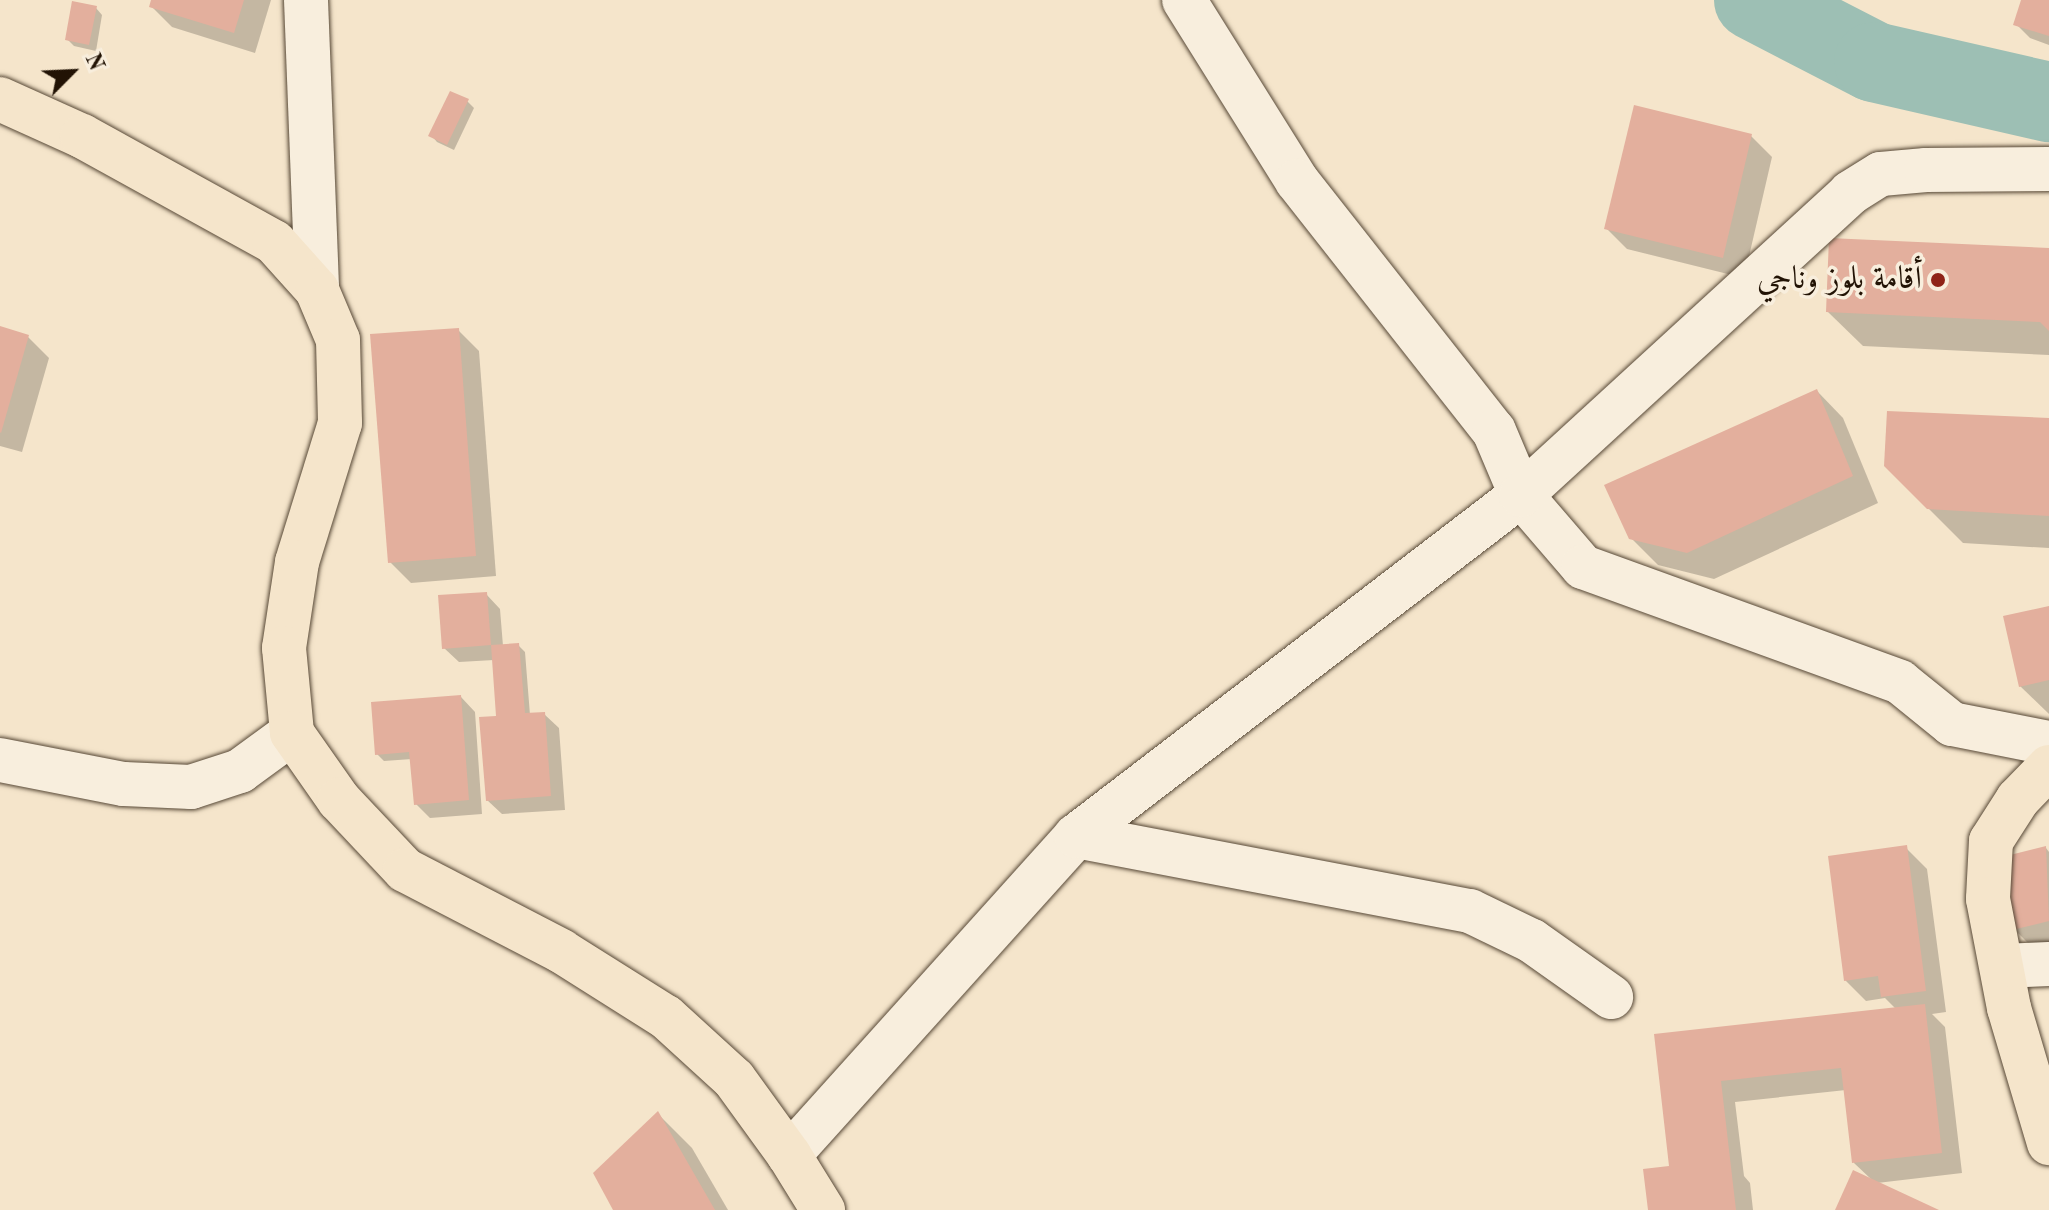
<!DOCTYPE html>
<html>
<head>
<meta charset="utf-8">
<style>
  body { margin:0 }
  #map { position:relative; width:2049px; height:1210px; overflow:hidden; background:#f5e5cb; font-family:"Old Standard TT",Amiri,serif }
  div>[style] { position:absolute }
  .shadow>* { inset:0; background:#0003 }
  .river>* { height:80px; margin:-40px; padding:0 40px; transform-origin:40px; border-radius:40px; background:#9dbfb4 }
  .building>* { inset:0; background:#e3af9d }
  .roads { filter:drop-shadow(0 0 2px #574836) drop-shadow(0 0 2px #574836) }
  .minor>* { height:44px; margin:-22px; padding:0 22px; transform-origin:22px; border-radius:22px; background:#f8eedd }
  .major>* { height:44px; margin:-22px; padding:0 22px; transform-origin:22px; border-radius:22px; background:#f5e5cb }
  .dots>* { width:22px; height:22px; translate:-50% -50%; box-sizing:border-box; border:4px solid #f8eedd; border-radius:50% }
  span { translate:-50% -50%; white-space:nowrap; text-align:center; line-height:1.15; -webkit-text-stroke:7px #f8eedd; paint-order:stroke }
  .poi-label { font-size:32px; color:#221305 }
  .right { translate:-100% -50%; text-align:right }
  .north { position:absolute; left:32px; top:32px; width:80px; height:80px; -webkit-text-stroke:6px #f8eedd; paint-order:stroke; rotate:66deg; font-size:22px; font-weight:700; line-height:32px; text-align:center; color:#221305 }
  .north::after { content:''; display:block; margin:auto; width:28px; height:36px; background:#221305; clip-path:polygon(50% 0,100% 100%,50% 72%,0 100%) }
</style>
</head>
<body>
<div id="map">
  <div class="shadow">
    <div style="clip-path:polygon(153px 0,271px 0,255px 53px,172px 27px,151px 6px)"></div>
    <div style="clip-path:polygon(2024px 0,2049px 0,2049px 45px,2030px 38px,2016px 24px)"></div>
    <div style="clip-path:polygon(96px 8px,102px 15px,96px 51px,74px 46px,67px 39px)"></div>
    <div style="clip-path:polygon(467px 101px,474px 108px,454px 150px,437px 142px,431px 135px)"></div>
    <div style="clip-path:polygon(1751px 136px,1772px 157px,1744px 278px,1627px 249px,1606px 228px)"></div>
    <div style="clip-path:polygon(2049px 250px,2049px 355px,1863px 346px,1828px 312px)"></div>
    <div style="clip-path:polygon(0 328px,28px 337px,49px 358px,22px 452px,0 446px)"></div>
    <div style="clip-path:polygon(458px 330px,479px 351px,496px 576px,411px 583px,390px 562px)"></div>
    <div style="clip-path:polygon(1817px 391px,1843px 418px,1878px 503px,1714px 579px,1658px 565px,1631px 538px)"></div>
    <div style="clip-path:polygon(2049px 420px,2049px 548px,1963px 543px,1928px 508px)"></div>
    <div style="clip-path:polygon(486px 594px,500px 609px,503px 646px,518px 645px,525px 652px,530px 715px,544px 714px,559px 728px,565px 810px,502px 814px,487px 800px,498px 717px,494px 660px,459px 662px,444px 648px)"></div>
    <div style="clip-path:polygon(2049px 608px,2049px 714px,2020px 686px)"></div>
    <div style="clip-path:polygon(461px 697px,475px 712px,482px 814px,430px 818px,416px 804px,412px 759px,384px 761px,377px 754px)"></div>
    <div style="clip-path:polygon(1906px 848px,1927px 869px,1946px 1012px,1932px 1014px,1945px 1027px,1962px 1173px,1877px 1183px,1935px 1210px,1837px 1210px,1872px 1180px,1854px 1163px,1846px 1090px,1735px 1102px,1744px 1176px,1750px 1183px,1753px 1210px,1650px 1210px,1674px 1168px,1656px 1036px,1896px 1009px,1885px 998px,1866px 1001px,1845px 980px)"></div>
    <div style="clip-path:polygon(2046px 848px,2049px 852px,2049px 946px,2035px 950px,2014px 929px)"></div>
    <div style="clip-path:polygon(658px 1114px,692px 1148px,728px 1210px,615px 1210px)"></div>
  </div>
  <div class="river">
    <div style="left:1754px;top:0;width:135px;rotate:27.3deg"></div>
    <div style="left:1874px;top:62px;width:180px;rotate:12.9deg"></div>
  </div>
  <div class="building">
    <div style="clip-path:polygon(151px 0,244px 0,234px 33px,149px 7px)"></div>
    <div style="clip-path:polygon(2021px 0,2049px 0,2049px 36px,2013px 25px)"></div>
    <div style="clip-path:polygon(72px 1px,97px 6px,89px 45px,65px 40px)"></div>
    <div style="clip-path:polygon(450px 91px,469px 99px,447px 145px,428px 136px)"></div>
    <div style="clip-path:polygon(1634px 105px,1752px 134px,1723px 258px,1604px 229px)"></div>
    <div style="clip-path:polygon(1829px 238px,2049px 248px,2049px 331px,2040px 322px,1826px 312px)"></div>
    <div style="clip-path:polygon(0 326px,29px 335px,1px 433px,0 432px)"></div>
    <div style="clip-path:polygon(459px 328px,476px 556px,388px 563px,370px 334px)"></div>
    <div style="clip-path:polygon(1817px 389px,1853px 476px,1687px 553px,1629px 539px,1604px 485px)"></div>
    <div style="clip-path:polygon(1887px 411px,2049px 418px,2049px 516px,1927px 509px,1884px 466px)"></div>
    <div style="clip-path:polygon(487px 592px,491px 645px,442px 649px,438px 595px)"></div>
    <div style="clip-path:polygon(2049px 606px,2049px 680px,2019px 687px,2003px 616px)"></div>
    <div style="clip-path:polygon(519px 643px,525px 713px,545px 712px,551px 796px,486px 801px,479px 717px,496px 716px,491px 645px)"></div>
    <div style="clip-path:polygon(461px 695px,469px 800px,414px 805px,409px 752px,375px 755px,371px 702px)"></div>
    <div style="clip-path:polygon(1907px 845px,1926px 991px,1881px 997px,1878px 976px,1844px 981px,1828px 856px)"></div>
    <div style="clip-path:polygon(2046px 846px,2049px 921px,2012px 930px,1994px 859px)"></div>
    <div style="clip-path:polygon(1925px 1004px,1942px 1153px,1852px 1163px,1841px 1068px,1721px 1081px,1736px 1210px,1648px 1210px,1643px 1169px,1669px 1166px,1654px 1034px)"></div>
    <div style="clip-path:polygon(658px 1111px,715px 1210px,613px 1210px,593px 1173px)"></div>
    <div style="clip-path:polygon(1853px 1170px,1939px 1210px,1835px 1210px)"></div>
  </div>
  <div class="roads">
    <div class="minor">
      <div style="left:306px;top:0;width:290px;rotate:87.8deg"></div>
      <div style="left:1184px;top:0;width:213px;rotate:58deg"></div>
      <div style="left:1297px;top:181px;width:318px;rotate:51.8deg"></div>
      <div style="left:1494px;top:431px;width:69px;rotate:67.1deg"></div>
      <div style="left:1521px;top:495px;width:95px;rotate:49.3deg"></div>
      <div style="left:1583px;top:567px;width:337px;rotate:19.9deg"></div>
      <div style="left:1900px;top:682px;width:67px;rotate:38.9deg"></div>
      <div style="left:1952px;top:724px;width:99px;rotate:11.1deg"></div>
      <div style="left:0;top:760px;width:126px;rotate:11deg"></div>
      <div style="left:124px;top:784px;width:67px;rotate:2.6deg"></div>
      <div style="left:191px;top:787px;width:52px;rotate:-18.1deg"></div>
      <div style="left:240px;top:771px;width:64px;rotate:-36.2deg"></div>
      <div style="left:1076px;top:836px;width:401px;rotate:10.8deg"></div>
      <div style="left:1470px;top:911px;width:69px;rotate:25.8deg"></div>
      <div style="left:1532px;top:941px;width:97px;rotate:35.3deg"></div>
      <div style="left:2002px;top:966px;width:47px;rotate:-2.4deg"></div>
      <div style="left:789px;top:1155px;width:429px;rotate:-48deg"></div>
      <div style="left:1076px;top:836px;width:561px;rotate:-37.46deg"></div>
      <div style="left:1521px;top:495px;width:447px;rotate:-42.5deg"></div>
      <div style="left:1850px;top:193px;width:36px;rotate:-32deg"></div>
      <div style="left:1881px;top:174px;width:45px;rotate:-5.1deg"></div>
      <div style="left:1926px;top:170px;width:123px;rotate:-0.5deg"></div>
    </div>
    <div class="major">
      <div style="left:0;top:99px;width:90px;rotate:24.3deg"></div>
      <div style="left:82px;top:136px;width:219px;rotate:28.9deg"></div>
      <div style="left:274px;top:242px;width:64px;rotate:48.1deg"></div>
      <div style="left:317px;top:290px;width:54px;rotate:67.2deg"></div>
      <div style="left:338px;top:340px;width:83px;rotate:88.6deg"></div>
      <div style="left:340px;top:423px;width:145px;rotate:107.2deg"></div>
      <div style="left:297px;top:562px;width:87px;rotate:98.6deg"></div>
      <div style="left:284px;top:648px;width:85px;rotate:84.6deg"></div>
      <div style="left:292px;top:733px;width:82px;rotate:55deg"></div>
      <div style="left:339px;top:800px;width:96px;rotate:46.7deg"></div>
      <div style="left:405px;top:870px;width:176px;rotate:27.4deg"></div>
      <div style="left:561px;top:951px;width:124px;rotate:32.2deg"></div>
      <div style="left:666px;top:1017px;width:92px;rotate:42.4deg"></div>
      <div style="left:734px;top:1079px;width:94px;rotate:54.1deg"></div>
      <div style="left:789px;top:1155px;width:65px;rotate:58.3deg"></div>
      <div style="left:2049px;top:767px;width:45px;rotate:134.1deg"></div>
      <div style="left:2018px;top:799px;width:50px;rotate:122.7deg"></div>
      <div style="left:1991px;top:841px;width:58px;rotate:93deg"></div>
      <div style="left:1988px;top:899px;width:111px;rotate:79.1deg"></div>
      <div style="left:2009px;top:1008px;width:141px;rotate:73.5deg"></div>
    </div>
  </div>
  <div class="dots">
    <div style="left:1938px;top:280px;background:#8f2418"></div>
  </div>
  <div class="poi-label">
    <span class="right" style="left:1922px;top:280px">أقامة بلوز وناجي</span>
  </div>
  <div class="north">N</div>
</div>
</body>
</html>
